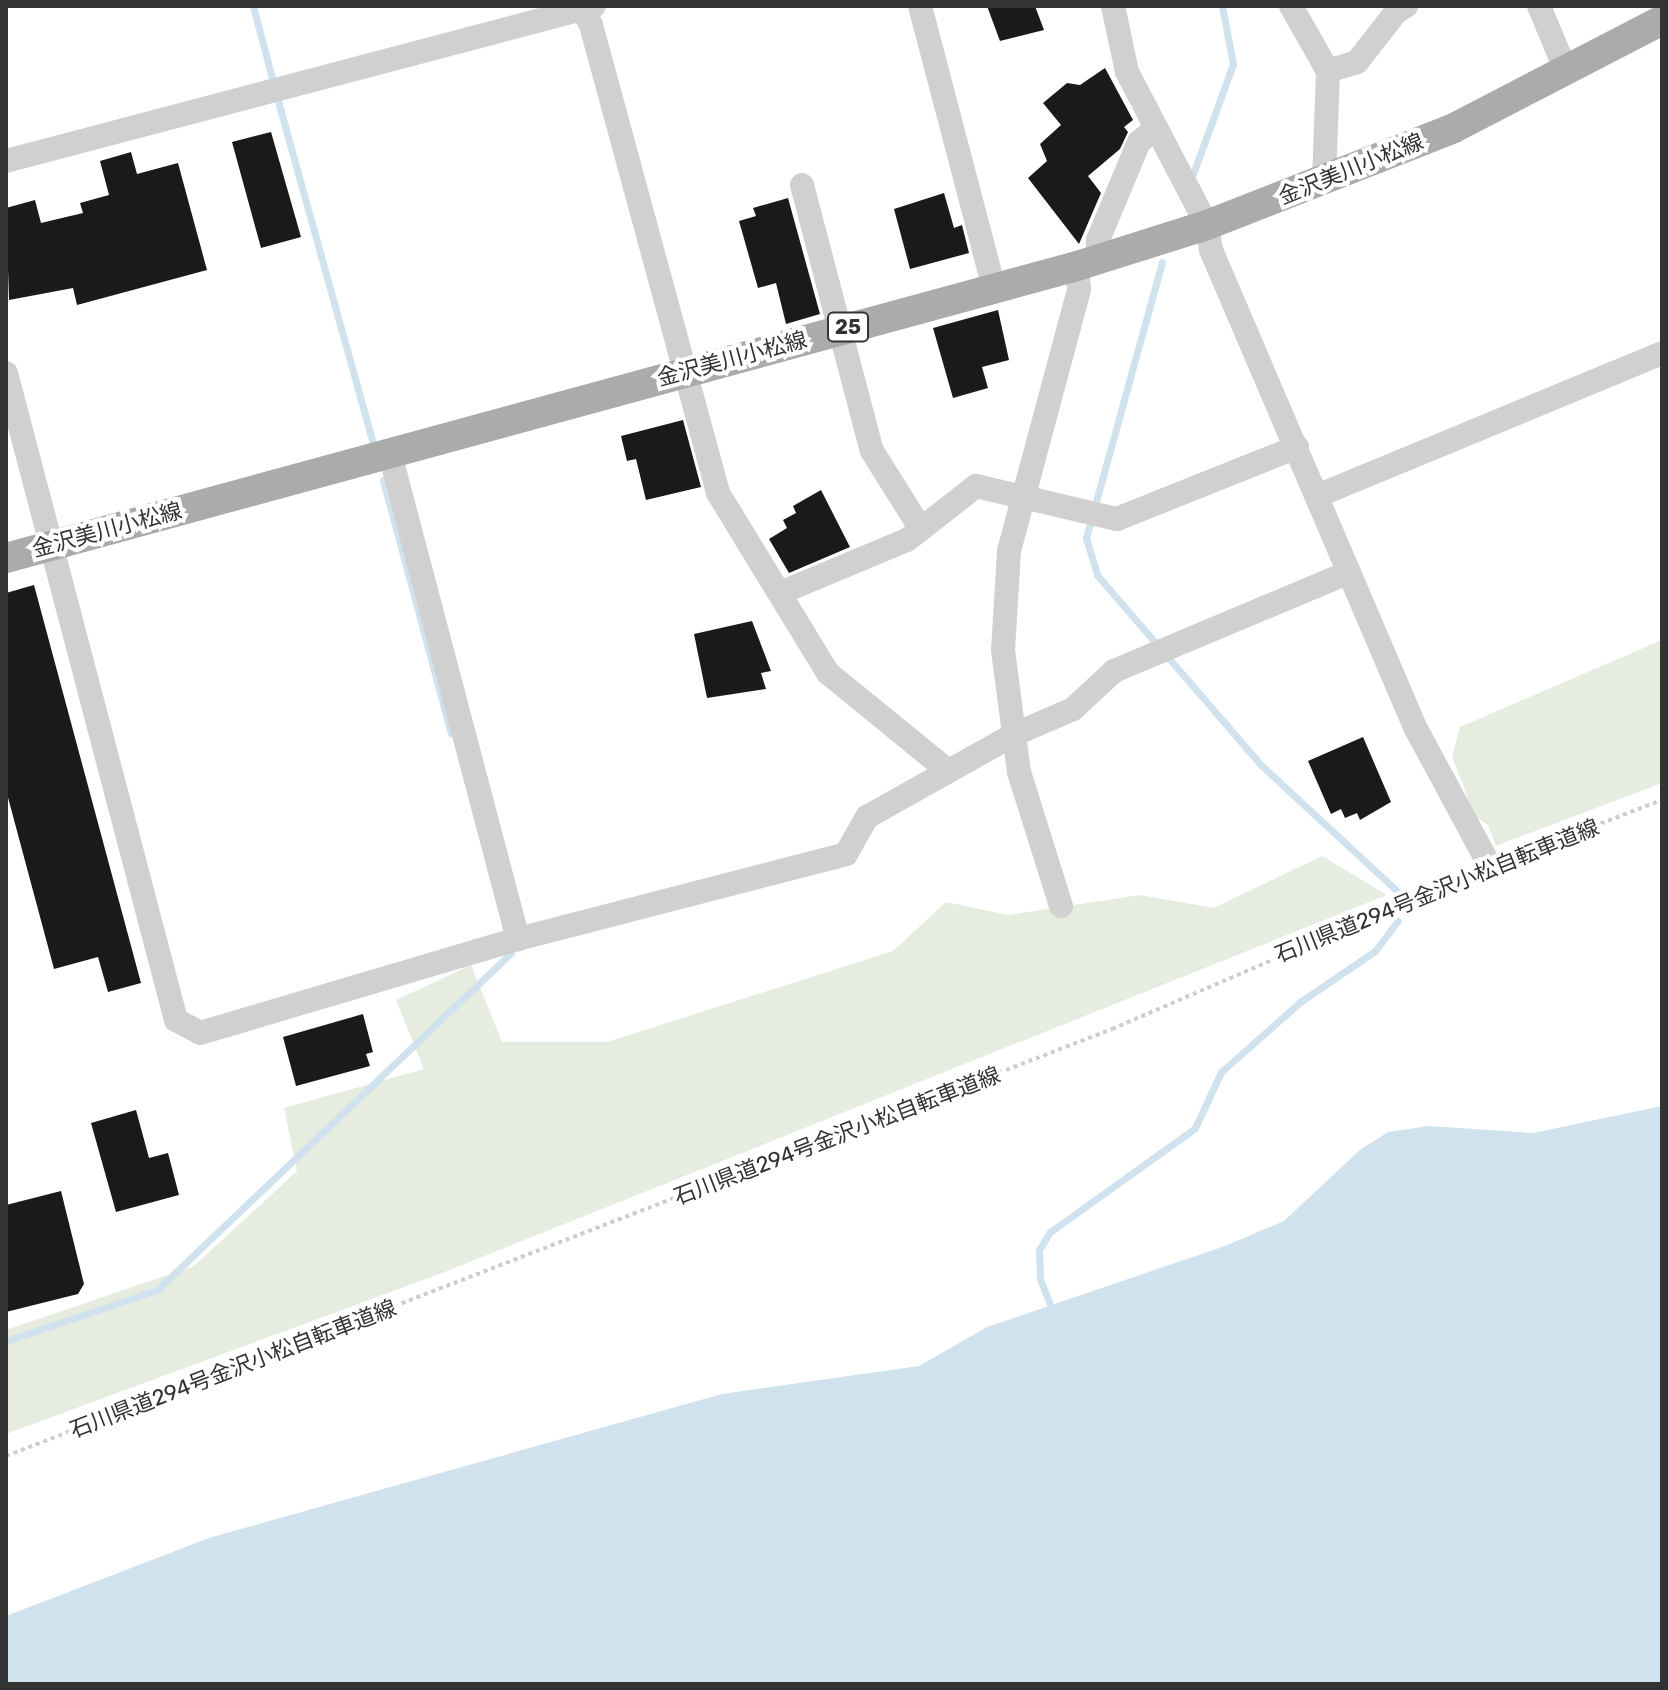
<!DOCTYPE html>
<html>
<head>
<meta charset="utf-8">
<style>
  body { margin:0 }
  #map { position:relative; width:1668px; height:1690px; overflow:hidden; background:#fff; font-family:Rubik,"Noto Sans JP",sans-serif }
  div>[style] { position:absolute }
  .green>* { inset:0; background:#e6ecdf }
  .water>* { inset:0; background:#cfe2ee }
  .stream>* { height:7px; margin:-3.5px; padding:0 3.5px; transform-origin:3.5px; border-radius:3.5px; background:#cfe2ee }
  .building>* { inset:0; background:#1a1a1a }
  .path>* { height:4px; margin-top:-2px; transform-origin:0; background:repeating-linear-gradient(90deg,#cdcdcd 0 4px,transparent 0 8px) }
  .minor>* { height:24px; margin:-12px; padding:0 12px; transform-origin:12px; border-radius:12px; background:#d0d0d0 }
  .major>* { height:30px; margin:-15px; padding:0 15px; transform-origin:15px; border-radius:15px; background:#ababab }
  span { translate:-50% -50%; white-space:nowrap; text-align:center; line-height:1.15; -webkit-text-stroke:8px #fff; paint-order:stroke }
  .shield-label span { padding:2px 6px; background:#fff; border:2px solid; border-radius:6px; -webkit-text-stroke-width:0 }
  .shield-label { font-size:20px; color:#333; font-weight:700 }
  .street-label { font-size:22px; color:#333 }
  .frame { position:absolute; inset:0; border:8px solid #333; pointer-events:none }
</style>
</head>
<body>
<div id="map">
  <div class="green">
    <div style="clip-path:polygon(1662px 640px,1662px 783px,1496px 846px,1488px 825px,1468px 811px,1467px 795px,1452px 757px,1460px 727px)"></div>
    <div style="clip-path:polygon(1322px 856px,1387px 895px,442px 1273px,6px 1434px,6px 1330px,194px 1266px,297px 1171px,284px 1108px,424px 1069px,396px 1000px,471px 965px,502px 1042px,607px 1042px,893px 951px,946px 902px,1008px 915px,1140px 895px,1214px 908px)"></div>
  </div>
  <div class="water">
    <div style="clip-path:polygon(1662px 1106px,1662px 1684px,6px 1684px,6px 1616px,209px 1538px,722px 1394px,919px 1366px,987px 1327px,1225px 1246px,1284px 1221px,1360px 1150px,1388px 1132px,1429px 1126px,1533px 1133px)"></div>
  </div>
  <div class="stream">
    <div style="left:253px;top:6px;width:74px;rotate:75.2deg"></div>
    <div style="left:278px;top:101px;width:356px;rotate:74.5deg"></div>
    <div style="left:1193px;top:174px;width:117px;rotate:-70deg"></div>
    <div style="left:1233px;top:64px;width:59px;rotate:-100.7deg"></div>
    <div style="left:1162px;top:262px;width:286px;rotate:105.4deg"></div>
    <div style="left:1086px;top:538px;width:39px;rotate:73deg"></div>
    <div style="left:1097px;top:575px;width:251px;rotate:49.2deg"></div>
    <div style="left:1261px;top:765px;width:188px;rotate:42.8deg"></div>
    <div style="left:383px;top:480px;width:262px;rotate:75deg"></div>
    <div style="left:1050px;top:1304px;width:27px;rotate:-112deg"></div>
    <div style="left:1040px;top:1279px;width:29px;rotate:-92deg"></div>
    <div style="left:1039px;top:1250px;width:21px;rotate:-59deg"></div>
    <div style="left:1050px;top:1232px;width:178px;rotate:-35.6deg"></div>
    <div style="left:1195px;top:1128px;width:62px;rotate:-65.1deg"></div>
    <div style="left:1221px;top:1072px;width:106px;rotate:-41.5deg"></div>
    <div style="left:1300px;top:1002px;width:91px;rotate:-34.2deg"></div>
    <div style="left:1375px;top:951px;width:38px;rotate:-53deg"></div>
    <div style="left:6px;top:1341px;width:159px;rotate:-18.7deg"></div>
    <div style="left:157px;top:1290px;width:489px;rotate:-43.6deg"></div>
  </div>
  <div class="building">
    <div style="clip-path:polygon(987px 6px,1035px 6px,1044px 30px,1000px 41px)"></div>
    <div style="clip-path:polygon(1105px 68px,1133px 120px,1124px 127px,1128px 132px,1120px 149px,1088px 176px,1101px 193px,1079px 244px,1028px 178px,1047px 161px,1040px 144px,1061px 125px,1043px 103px,1067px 83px,1080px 85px)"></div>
    <div style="clip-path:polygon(271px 132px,301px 237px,261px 248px,232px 142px)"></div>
    <div style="clip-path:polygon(131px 152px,137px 174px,178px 163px,207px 270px,77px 305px,73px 288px,9px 300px,6px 208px,35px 200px,41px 223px,83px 213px,80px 203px,109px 195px,100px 161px)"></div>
    <div style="clip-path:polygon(944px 193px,954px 228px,962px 225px,969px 253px,910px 269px,894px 209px)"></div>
    <div style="clip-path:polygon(788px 198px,820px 314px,786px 324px,776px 283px,758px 288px,739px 221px,756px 216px,753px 208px)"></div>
    <div style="clip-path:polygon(998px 310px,1009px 360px,982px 367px,988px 388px,953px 398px,933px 328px)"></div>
    <div style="clip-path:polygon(683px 420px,701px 487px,646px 500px,636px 459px,627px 461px,621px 436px)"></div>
    <div style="clip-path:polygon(821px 490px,850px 547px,789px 573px,769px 539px,787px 528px,783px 520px,796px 513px,793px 506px)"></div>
    <div style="clip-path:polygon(34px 585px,141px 983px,108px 992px,98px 957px,54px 969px,6px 790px,6px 593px)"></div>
    <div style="clip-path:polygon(752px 621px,771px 671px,761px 673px,766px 689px,707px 698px,694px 634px)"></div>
    <div style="clip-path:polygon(1363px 737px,1391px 802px,1360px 820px,1357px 813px,1345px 818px,1341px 809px,1331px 814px,1308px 761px)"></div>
    <div style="clip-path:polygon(363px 1014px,373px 1052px,366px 1054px,370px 1066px,296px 1086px,283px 1037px)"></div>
    <div style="clip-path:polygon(136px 1110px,149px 1158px,168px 1153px,179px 1195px,116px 1212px,91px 1123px)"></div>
    <div style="clip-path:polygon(61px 1191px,84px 1284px,78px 1294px,6px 1312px,6px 1205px)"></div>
  </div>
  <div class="path">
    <div style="left:1511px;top:858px;width:162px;rotate:-21deg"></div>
    <div style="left:6px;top:1456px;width:1186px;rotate:-21.11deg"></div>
    <div style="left:1112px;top:1029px;width:390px;rotate:-23.3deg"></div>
  </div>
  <div class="minor">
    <div style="left:581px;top:6px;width:21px;rotate:62deg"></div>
    <div style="left:591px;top:25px;width:485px;rotate:74.8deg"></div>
    <div style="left:718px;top:493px;width:211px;rotate:58.6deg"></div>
    <div style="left:828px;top:673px;width:154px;rotate:39.2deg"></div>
    <div style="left:920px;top:6px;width:292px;rotate:75.3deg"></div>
    <div style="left:1113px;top:6px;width:67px;rotate:78deg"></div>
    <div style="left:1127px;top:72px;width:173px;rotate:62.4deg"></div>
    <div style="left:1207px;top:225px;width:25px;rotate:81deg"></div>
    <div style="left:1211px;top:250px;width:519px;rotate:66.84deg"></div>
    <div style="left:1415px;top:727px;width:158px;rotate:61.7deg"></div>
    <div style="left:1291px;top:6px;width:75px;rotate:60.4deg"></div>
    <div style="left:1328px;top:71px;width:110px;rotate:92.1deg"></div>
    <div style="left:1539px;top:6px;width:70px;rotate:67.4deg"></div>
    <div style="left:1328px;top:71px;width:30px;rotate:-17deg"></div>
    <div style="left:1357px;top:62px;width:63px;rotate:-52deg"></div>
    <div style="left:1396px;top:12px;width:12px;rotate:-31deg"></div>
    <div style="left:6px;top:161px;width:608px;rotate:-14.77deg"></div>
    <div style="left:802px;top:185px;width:275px;rotate:75.3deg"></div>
    <div style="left:872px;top:451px;width:92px;rotate:57.9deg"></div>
    <div style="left:1098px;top:259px;width:19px;rotate:-90deg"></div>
    <div style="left:1098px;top:240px;width:106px;rotate:-67.3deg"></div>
    <div style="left:1139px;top:142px;width:22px;rotate:-39deg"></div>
    <div style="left:6px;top:373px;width:669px;rotate:75.28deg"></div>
    <div style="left:176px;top:1020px;width:27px;rotate:28deg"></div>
    <div style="left:200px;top:1033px;width:332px;rotate:-16.5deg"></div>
    <div style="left:518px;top:939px;width:339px;rotate:-14.5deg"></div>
    <div style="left:846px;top:854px;width:43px;rotate:-60.4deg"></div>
    <div style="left:867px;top:817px;width:167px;rotate:-29.3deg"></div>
    <div style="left:1013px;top:735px;width:65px;rotate:-23.4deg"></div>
    <div style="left:1073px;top:709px;width:56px;rotate:-42.8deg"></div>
    <div style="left:1114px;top:671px;width:255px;rotate:-22.8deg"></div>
    <div style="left:390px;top:454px;width:502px;rotate:75.22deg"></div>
    <div style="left:1317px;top:496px;width:373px;rotate:-22.5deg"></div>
    <div style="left:780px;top:593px;width:138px;rotate:-22.7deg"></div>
    <div style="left:907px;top:540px;width:88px;rotate:-38deg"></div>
    <div style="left:976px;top:486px;width:145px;rotate:13.2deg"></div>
    <div style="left:1117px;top:519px;width:194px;rotate:-21.8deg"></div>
    <div style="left:1061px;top:906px;width:140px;rotate:-107.4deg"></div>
    <div style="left:1019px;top:772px;width:123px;rotate:-97.5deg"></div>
    <div style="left:1003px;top:650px;width:99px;rotate:-86.5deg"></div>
    <div style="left:1009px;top:551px;width:271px;rotate:-75deg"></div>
    <div style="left:1079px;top:289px;width:23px;rotate:-95deg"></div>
  </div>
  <div class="major">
    <div style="left:6px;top:558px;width:1110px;rotate:-15.25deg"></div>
    <div style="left:1077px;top:266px;width:136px;rotate:-17.5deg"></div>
    <div style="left:1207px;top:225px;width:265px;rotate:-21.4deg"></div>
    <div style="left:1454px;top:128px;width:234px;rotate:-27.4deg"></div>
  </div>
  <div class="shield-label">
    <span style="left:848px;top:327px">25</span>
  </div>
  <div class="street-label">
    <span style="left:1351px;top:169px;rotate:-22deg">金沢美川小松線</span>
    <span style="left:732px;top:359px;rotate:-15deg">金沢美川小松線</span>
    <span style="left:107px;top:530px;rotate:-15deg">金沢美川小松線</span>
    <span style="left:1437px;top:891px;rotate:-22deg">石川県道294号金沢小松自転車道線</span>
    <span style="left:837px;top:1136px;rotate:-21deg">石川県道294号金沢小松自転車道線</span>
    <span style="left:233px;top:1369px;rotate:-21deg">石川県道294号金沢小松自転車道線</span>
  </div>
  <div class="frame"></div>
</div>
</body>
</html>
